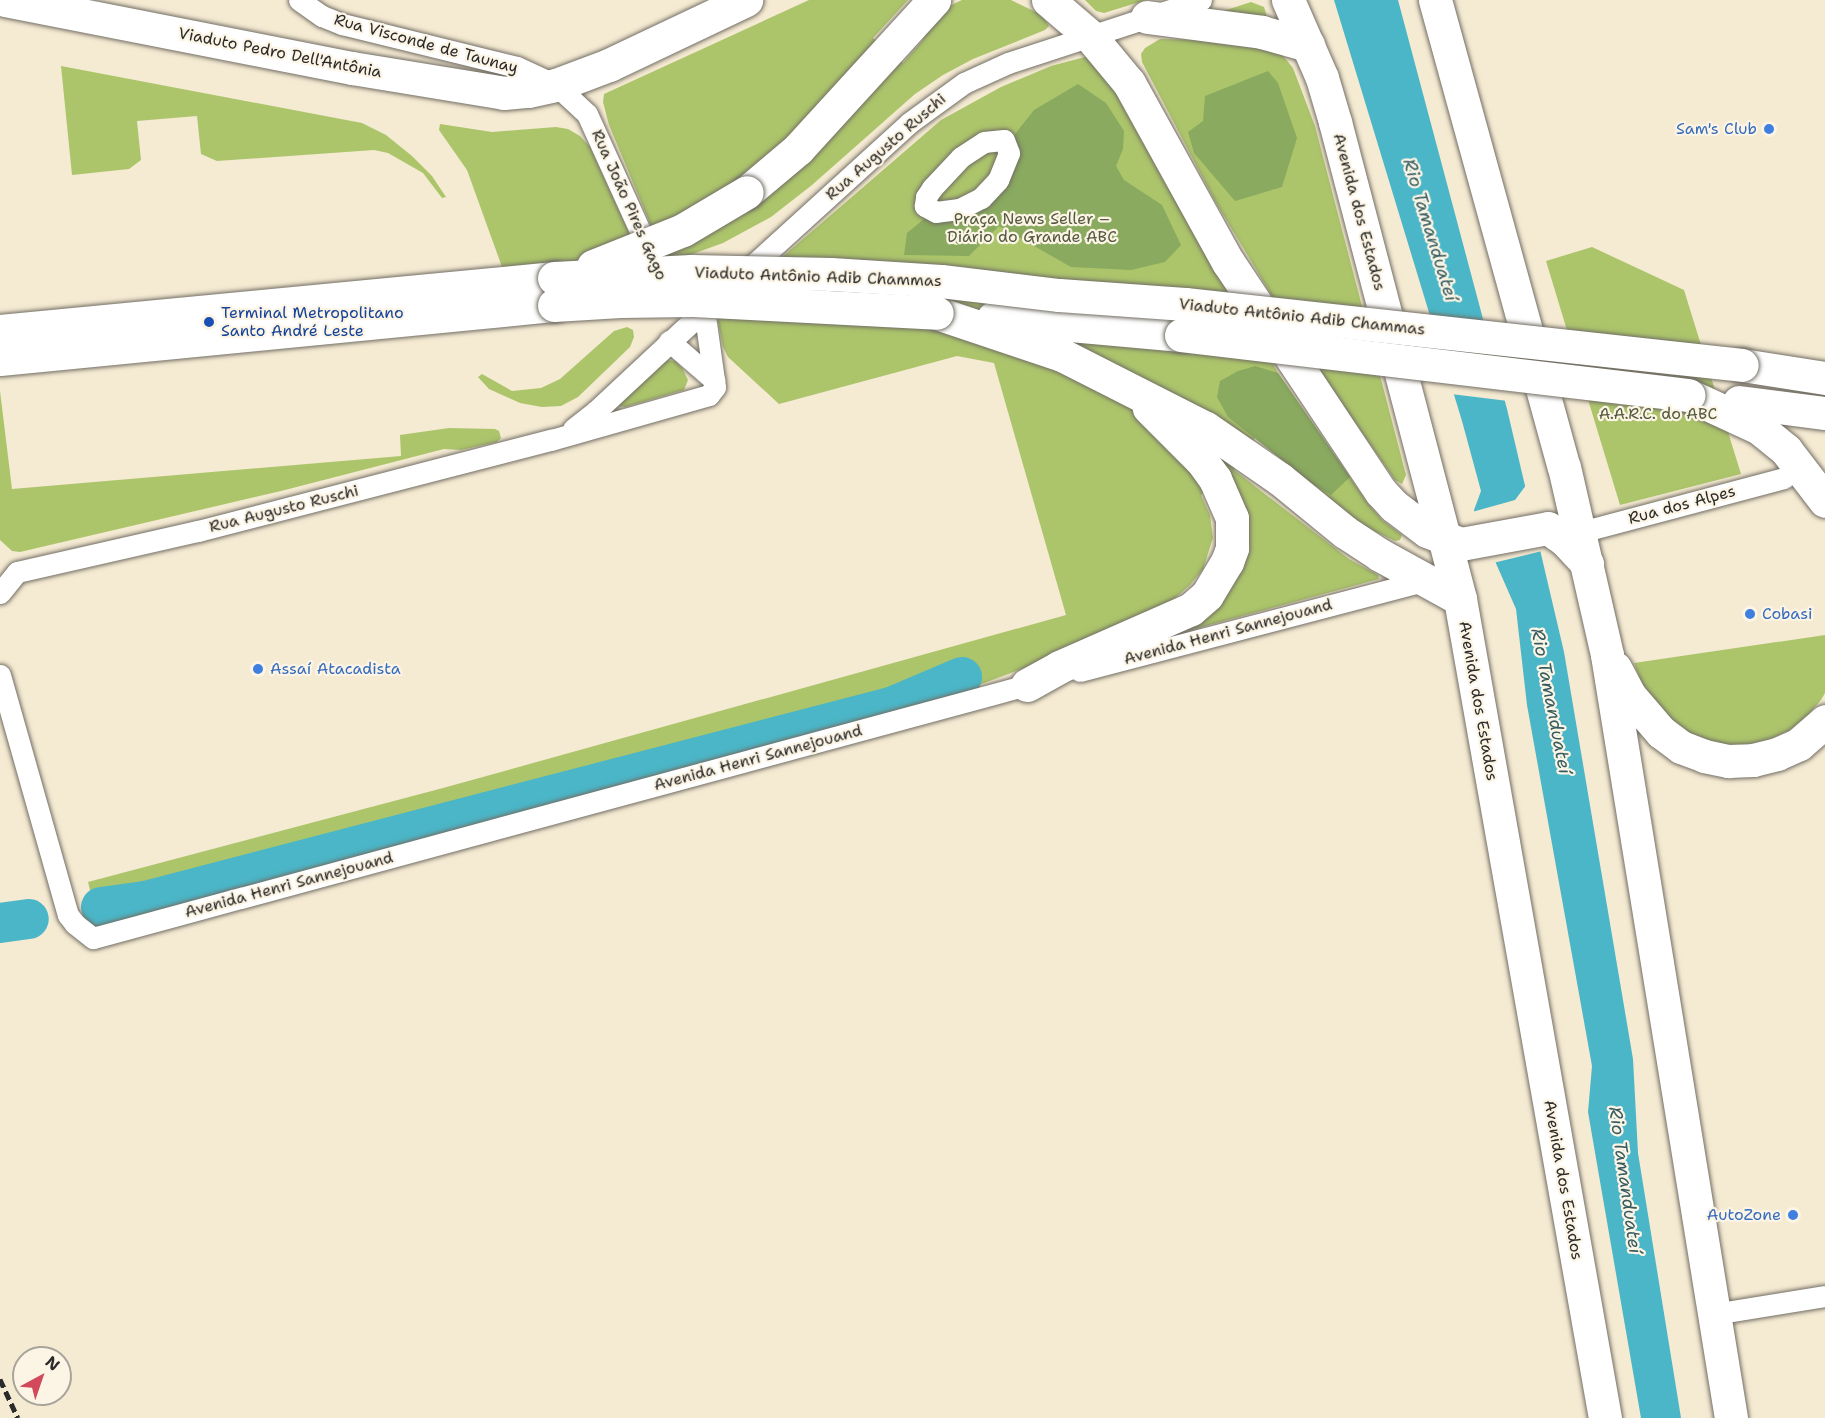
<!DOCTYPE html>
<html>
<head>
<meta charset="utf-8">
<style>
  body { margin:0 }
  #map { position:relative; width:1825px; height:1418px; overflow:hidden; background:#f5ead2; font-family:"Shantell Sans",sans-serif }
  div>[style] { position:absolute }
  .green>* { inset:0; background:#acc56b }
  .forest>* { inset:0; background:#89aa5f }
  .water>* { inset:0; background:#4bb6c7 }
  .pier>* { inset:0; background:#f5ead2 }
  .river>* { height:40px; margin:-20px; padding:0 20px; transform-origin:20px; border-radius:20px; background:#4bb6c7 }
  .roads { filter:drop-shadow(0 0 2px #726e65) drop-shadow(0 0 2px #726e65) }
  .street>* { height:21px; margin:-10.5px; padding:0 10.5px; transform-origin:10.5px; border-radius:10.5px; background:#fff }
  .primary>* { height:33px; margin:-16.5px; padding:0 16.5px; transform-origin:16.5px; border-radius:16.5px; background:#fff }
  .highway>* { height:33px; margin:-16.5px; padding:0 16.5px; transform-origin:16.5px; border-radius:16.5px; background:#fff }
  .rail>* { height:4.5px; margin-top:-2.25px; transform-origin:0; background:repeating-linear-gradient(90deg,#2b2b2b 0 9px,transparent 0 13.5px) }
  .bridges { filter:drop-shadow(0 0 2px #726e65) drop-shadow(0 0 2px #726e65) }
  .highway-bridge>* { height:33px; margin:-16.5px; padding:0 16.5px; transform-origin:16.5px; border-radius:16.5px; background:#fff }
  .dots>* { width:16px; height:16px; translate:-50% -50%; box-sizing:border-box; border:3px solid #fcf5e5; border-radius:50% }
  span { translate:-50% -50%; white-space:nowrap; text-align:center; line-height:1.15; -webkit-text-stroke:4.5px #fcf5e5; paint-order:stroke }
  .street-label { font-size:16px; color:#2b2b2b }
  .shop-label { font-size:16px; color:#366cbe }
  .right { translate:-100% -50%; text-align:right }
  .left { translate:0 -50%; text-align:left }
  .park-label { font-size:16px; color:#52593e }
  .transit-label { font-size:16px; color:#164399 }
  .water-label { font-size:18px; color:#365c62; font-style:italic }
  .north { position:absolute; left:12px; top:1346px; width:60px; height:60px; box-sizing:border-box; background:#fcf5e5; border:2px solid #a8a49b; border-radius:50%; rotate:40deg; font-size:16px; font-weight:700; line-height:24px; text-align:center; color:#2b2b2b }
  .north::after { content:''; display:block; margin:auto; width:21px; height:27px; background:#d1495b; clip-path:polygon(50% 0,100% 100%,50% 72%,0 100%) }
</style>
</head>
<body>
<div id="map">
  <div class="green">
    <div style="clip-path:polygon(809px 0,908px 0,873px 38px,903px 63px,922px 41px,936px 18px,949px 6px,962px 0,1011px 0,1042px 15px,1049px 26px,1045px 30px,973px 59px,943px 75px,915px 94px,812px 185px,771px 217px,723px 243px,676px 260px,665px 259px,609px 125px,603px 102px,604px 94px)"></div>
    <div style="clip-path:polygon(1085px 0,1146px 0,1104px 13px,1096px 11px)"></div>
    <div style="clip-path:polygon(1251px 2px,1264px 7px,1268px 20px,1220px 12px)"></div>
    <div style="clip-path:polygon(1160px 39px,1250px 41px,1280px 52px,1293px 68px,1315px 126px,1406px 475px,1402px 484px,1395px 480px,1305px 351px,1215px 201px,1142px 62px,1141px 54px,1145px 48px)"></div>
    <div style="clip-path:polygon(1085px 57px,1092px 59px,1108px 77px,1278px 373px,1367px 502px,1382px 520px,1402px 535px,1400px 540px,1395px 541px,1362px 525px,1255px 438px,1234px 470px,1349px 559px,1378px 575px,1379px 579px,1142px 643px,1195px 620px,1242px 501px,1230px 474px,1201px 495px,1210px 515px,1213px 538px,1203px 569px,1190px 585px,1174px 599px,1074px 649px,945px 698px,115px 917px,107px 917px,100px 910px,93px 902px,88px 882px,443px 788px,1066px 615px,994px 363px,957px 356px,779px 404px,728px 357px,723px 347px,718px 322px,719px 317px,758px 278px,941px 120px,1001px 87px,1051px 66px)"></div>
    <div style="clip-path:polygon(61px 66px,362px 123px,386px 135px,412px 156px,432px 176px,446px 197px,442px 198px,423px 173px,388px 153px,374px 150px,217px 161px,201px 154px,197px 116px,137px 121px,141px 160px,129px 169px,72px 175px)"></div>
    <div style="clip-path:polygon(440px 124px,492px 132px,556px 127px,568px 129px,580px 136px,590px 147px,648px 274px,506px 278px,467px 170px,439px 130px)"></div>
    <div style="clip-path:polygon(1592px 247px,1684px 290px,1741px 474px,1620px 505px,1546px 261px)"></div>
    <div style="clip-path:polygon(627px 327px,633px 330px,634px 337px,630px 347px,578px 397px,561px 406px,542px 407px,520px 403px,489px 389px,478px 377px,482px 374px,512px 391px,541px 388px,560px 379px,614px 331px)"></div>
    <div style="clip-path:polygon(666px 360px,675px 361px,682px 368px,688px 380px,684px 390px,625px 407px,618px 406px,617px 403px)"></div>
    <div style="clip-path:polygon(0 391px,12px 489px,401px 456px,400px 435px,449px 428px,495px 429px,499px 431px,501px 438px,497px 442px,461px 450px,444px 449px,281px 491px,20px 552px,12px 551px,0 540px)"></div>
    <div style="clip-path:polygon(1825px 635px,1825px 693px,1821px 700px,1807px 716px,1790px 730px,1770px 739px,1749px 744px,1727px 745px,1706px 741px,1685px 732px,1667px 720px,1645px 692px,1634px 663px)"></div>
  </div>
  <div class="forest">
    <div style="clip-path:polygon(1268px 71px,1278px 83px,1297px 138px,1282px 187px,1235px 201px,1194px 153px,1188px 132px,1203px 121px,1205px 96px)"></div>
    <div style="clip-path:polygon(1078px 84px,1106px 103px,1124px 131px,1123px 149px,1116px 166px,1124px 180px,1162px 205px,1181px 245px,1165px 262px,1131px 270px,1071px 267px,999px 226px,969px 256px,904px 255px,907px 233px,929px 215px,967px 213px,1008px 166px,1015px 134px,1034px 110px)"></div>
    <div style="clip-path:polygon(1255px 366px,1278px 373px,1350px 477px,1331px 495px,1313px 484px,1228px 417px,1217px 397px,1220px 381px,1238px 371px)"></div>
  </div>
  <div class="water">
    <div style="clip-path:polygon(1334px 0,1398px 0,1507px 409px,1564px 652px,1633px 1059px,1638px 1153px,1681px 1418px,1641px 1418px,1588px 1112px,1592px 1066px,1527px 705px,1516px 609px,1484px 536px,1475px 523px,1474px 510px,1481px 491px,1462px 421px)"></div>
  </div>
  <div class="pier">
    <div style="clip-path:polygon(1428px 322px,1488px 328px,1508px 401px,1451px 394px)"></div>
    <div style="clip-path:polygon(1527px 484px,1544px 553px,1542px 551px,1493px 563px,1472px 524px,1472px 512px,1515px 500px)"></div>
  </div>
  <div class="river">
    <div style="left:101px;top:907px;width:44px;rotate:-7.8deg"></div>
    <div style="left:145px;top:901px;width:774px;rotate:-14.59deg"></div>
    <div style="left:894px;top:706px;width:74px;rotate:-23.1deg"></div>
    <div style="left:0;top:923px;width:29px;rotate:-8deg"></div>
  </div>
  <div class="roads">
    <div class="street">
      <div style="left:299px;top:0;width:28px;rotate:35deg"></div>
      <div style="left:322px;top:16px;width:22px;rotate:22deg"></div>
      <div style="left:342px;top:24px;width:180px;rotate:13.8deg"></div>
      <div style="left:517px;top:67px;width:43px;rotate:24.8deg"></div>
      <div style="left:556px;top:85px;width:42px;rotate:43.1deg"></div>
      <div style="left:587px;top:114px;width:155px;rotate:65.6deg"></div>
      <div style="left:1004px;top:140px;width:14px;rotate:69deg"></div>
      <div style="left:1009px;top:153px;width:29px;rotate:112deg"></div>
      <div style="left:998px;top:180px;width:25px;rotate:133deg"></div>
      <div style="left:981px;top:198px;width:25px;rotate:153deg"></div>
      <div style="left:959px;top:209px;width:23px;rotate:173deg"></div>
      <div style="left:936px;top:212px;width:13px;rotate:-151deg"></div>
      <div style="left:925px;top:206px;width:9px;rotate:-84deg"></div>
      <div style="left:926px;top:197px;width:11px;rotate:-56deg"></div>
      <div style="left:932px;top:188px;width:42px;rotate:-46.9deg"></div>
      <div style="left:961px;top:157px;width:27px;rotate:-33deg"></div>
      <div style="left:984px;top:142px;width:20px;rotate:-6deg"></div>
      <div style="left:741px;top:276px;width:227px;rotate:-42.3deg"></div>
      <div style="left:909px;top:123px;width:68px;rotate:-36deg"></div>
      <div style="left:964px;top:83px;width:48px;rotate:-24.4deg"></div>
      <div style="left:1008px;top:63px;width:203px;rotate:-18.1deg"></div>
      <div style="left:669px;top:341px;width:60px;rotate:40.9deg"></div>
      <div style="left:573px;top:429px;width:29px;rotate:-38deg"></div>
      <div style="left:596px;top:411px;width:158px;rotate:-43deg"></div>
      <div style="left:1581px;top:532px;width:210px;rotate:-14.9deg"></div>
      <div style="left:17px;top:572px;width:186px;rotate:-12.8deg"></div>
      <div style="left:198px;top:531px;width:365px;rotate:-14.5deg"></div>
      <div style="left:551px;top:440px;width:164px;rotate:-15.9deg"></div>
      <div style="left:709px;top:395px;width:10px;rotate:-53deg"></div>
      <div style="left:715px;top:387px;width:79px;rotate:-98deg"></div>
      <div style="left:0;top:593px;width:27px;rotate:-51deg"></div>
      <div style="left:1080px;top:671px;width:362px;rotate:-14.7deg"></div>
      <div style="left:0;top:675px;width:249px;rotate:74.2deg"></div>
      <div style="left:68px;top:915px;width:11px;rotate:52deg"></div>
      <div style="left:75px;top:924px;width:23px;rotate:38deg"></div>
      <div style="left:93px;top:938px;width:979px;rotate:-15.16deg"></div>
      <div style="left:1714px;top:1314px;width:112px;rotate:-9.2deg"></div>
    </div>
    <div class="primary">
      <div style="left:5px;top:0;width:354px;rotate:11.1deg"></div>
      <div style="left:352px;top:68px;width:154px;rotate:9.3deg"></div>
      <div style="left:504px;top:93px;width:24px;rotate:-5deg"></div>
      <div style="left:528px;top:91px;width:29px;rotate:-12deg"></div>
      <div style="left:556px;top:85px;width:57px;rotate:-20.7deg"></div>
      <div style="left:609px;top:65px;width:152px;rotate:-25.4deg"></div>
      <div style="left:1742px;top:365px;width:84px;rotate:8.9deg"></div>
      <div style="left:1739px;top:402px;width:87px;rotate:7.3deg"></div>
    </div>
    <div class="highway">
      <div style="left:1048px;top:0;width:55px;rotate:40.6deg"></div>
      <div style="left:1090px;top:36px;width:61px;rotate:50.3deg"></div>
      <div style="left:1129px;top:83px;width:205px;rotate:61.1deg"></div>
      <div style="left:1228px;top:262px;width:276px;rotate:56.4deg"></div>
      <div style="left:1381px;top:492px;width:19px;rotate:47deg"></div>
      <div style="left:1394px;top:506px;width:41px;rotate:37.1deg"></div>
      <div style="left:1427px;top:531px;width:36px;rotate:21deg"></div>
      <div style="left:1461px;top:544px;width:88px;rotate:-10.4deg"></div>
      <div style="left:1548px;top:528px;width:19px;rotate:35deg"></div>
      <div style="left:1564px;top:539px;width:34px;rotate:47deg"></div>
      <div style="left:1288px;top:0;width:85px;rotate:66.4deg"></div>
      <div style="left:1322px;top:78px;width:46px;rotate:73.5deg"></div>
      <div style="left:1335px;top:122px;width:493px;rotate:75.3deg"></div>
      <div style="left:1460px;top:599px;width:832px;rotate:79.96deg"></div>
      <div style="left:1435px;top:0;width:484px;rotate:74.6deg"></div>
      <div style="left:1564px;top:467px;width:193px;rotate:77.1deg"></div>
      <div style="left:1607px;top:655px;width:773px;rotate:80.77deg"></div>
      <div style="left:1147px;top:17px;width:116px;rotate:7.4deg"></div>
      <div style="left:1262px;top:32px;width:48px;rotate:15.8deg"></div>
      <div style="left:747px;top:192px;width:67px;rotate:-40.1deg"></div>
      <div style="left:798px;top:149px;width:202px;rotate:-47.6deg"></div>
      <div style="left:937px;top:313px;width:132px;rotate:18.6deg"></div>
      <div style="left:1062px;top:355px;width:161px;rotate:26.9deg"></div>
      <div style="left:1206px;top:428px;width:90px;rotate:34.6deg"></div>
      <div style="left:1280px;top:479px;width:84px;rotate:39.2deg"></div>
      <div style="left:1345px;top:532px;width:42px;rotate:33.3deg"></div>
      <div style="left:1380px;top:555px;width:91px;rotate:28.8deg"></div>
      <div style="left:993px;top:318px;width:189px;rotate:5.2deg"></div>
      <div style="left:0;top:331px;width:557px;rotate:-5.46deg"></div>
      <div style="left:0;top:359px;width:557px;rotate:-5.57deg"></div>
      <div style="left:1688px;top:395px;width:78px;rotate:24.9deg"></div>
      <div style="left:1759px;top:428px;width:35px;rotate:39deg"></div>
      <div style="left:1786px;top:450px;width:64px;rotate:52.6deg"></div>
      <div style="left:1615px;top:668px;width:32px;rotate:62deg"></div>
      <div style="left:1630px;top:696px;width:48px;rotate:49.3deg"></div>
      <div style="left:1661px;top:732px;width:25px;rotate:37deg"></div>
      <div style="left:1681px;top:747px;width:25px;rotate:21deg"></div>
      <div style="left:1704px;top:756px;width:25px;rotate:12deg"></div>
      <div style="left:1728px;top:761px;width:25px;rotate:-2deg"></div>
      <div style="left:1753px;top:760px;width:25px;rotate:-14deg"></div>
      <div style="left:1777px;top:754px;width:24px;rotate:-24deg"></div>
      <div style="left:1799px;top:744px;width:35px;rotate:-41deg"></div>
      <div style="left:1027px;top:685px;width:37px;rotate:-29deg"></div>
      <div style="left:1059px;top:667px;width:144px;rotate:-23.7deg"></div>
      <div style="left:1191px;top:609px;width:21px;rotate:-41deg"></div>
      <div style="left:1207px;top:595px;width:39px;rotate:-59deg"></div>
      <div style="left:1227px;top:562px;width:15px;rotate:-70deg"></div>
      <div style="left:1232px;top:548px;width:30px;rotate:-90deg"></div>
      <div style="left:1232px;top:518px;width:43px;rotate:-113.6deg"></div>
      <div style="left:1215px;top:479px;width:24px;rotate:-126deg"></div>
      <div style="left:1201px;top:460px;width:74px;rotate:-135deg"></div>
    </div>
  </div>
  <div class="rail">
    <div style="left:0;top:1379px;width:43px;rotate:65.2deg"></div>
  </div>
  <div class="bridges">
    <div class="highway-bridge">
      <div style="left:593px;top:266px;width:97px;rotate:-21.8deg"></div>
      <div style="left:683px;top:230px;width:74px;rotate:-30.7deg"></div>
      <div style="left:554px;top:278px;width:137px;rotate:-2.9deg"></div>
      <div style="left:691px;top:271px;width:140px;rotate:1.2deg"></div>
      <div style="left:831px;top:274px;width:110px;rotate:3.6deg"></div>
      <div style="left:941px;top:281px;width:119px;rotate:6.8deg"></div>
      <div style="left:1059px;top:295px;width:126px;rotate:4.1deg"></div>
      <div style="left:1185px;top:304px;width:560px;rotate:6.25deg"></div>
      <div style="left:554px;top:305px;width:66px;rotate:-3.5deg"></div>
      <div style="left:620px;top:301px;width:73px;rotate:-0.8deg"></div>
      <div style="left:693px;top:300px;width:244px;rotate:3deg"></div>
      <div style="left:1181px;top:335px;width:511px;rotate:6.75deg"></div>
    </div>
  </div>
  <div class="dots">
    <div style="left:1769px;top:129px;background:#3f7fe0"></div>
    <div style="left:209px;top:322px;background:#1a4fb4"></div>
    <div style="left:1750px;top:614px;background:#3f7fe0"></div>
    <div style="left:258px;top:669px;background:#3f7fe0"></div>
    <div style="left:1793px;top:1215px;background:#3f7fe0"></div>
  </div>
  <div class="street-label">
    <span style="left:426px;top:44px;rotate:15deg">Rua Visconde de Taunay</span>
    <span style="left:280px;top:53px;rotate:11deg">Viaduto Pedro Dell'Antônia</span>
    <span style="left:886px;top:147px;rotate:-41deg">Rua Augusto Ruschi</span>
    <span style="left:629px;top:205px;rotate:66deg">Rua João Pires Gago</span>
    <span style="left:1359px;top:212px;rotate:75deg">Avenida dos Estados</span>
    <span style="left:818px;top:277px;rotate:2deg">Viaduto Antônio Adib Chammas</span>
    <span style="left:1302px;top:317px;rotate:6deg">Viaduto Antônio Adib Chammas</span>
    <span style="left:1682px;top:505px;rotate:-15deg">Rua dos Alpes</span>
    <span style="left:284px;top:509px;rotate:-14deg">Rua Augusto Ruschi</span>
    <span style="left:1228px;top:632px;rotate:-15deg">Avenida Henri Sannejouand</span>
    <span style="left:1478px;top:701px;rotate:80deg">Avenida dos Estados</span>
    <span style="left:758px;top:758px;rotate:-15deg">Avenida Henri Sannejouand</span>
    <span style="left:289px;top:885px;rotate:-15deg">Avenida Henri Sannejouand</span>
    <span style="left:1563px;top:1180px;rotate:80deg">Avenida dos Estados</span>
  </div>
  <div class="shop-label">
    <span class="right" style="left:1757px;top:129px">Sam's Club</span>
    <span class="left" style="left:1762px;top:614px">Cobasi</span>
    <span class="left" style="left:270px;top:669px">Assaí Atacadista</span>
    <span class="right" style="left:1781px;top:1215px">AutoZone</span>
  </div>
  <div class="park-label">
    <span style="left:1032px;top:228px">Praça News Seller –<br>Diário do Grande ABC</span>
    <span style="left:1658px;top:414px">A.A.R.C. do ABC</span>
  </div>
  <div class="transit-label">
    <span class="left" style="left:221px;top:322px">Terminal Metropolitano<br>Santo André Leste</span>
  </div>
  <div class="water-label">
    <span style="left:1430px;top:230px;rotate:73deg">Rio Tamanduateí</span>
    <span style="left:1551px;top:701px;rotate:79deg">Rio Tamanduateí</span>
    <span style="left:1625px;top:1180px;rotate:82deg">Rio Tamanduateí</span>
  </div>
  <div class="north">N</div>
</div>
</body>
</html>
